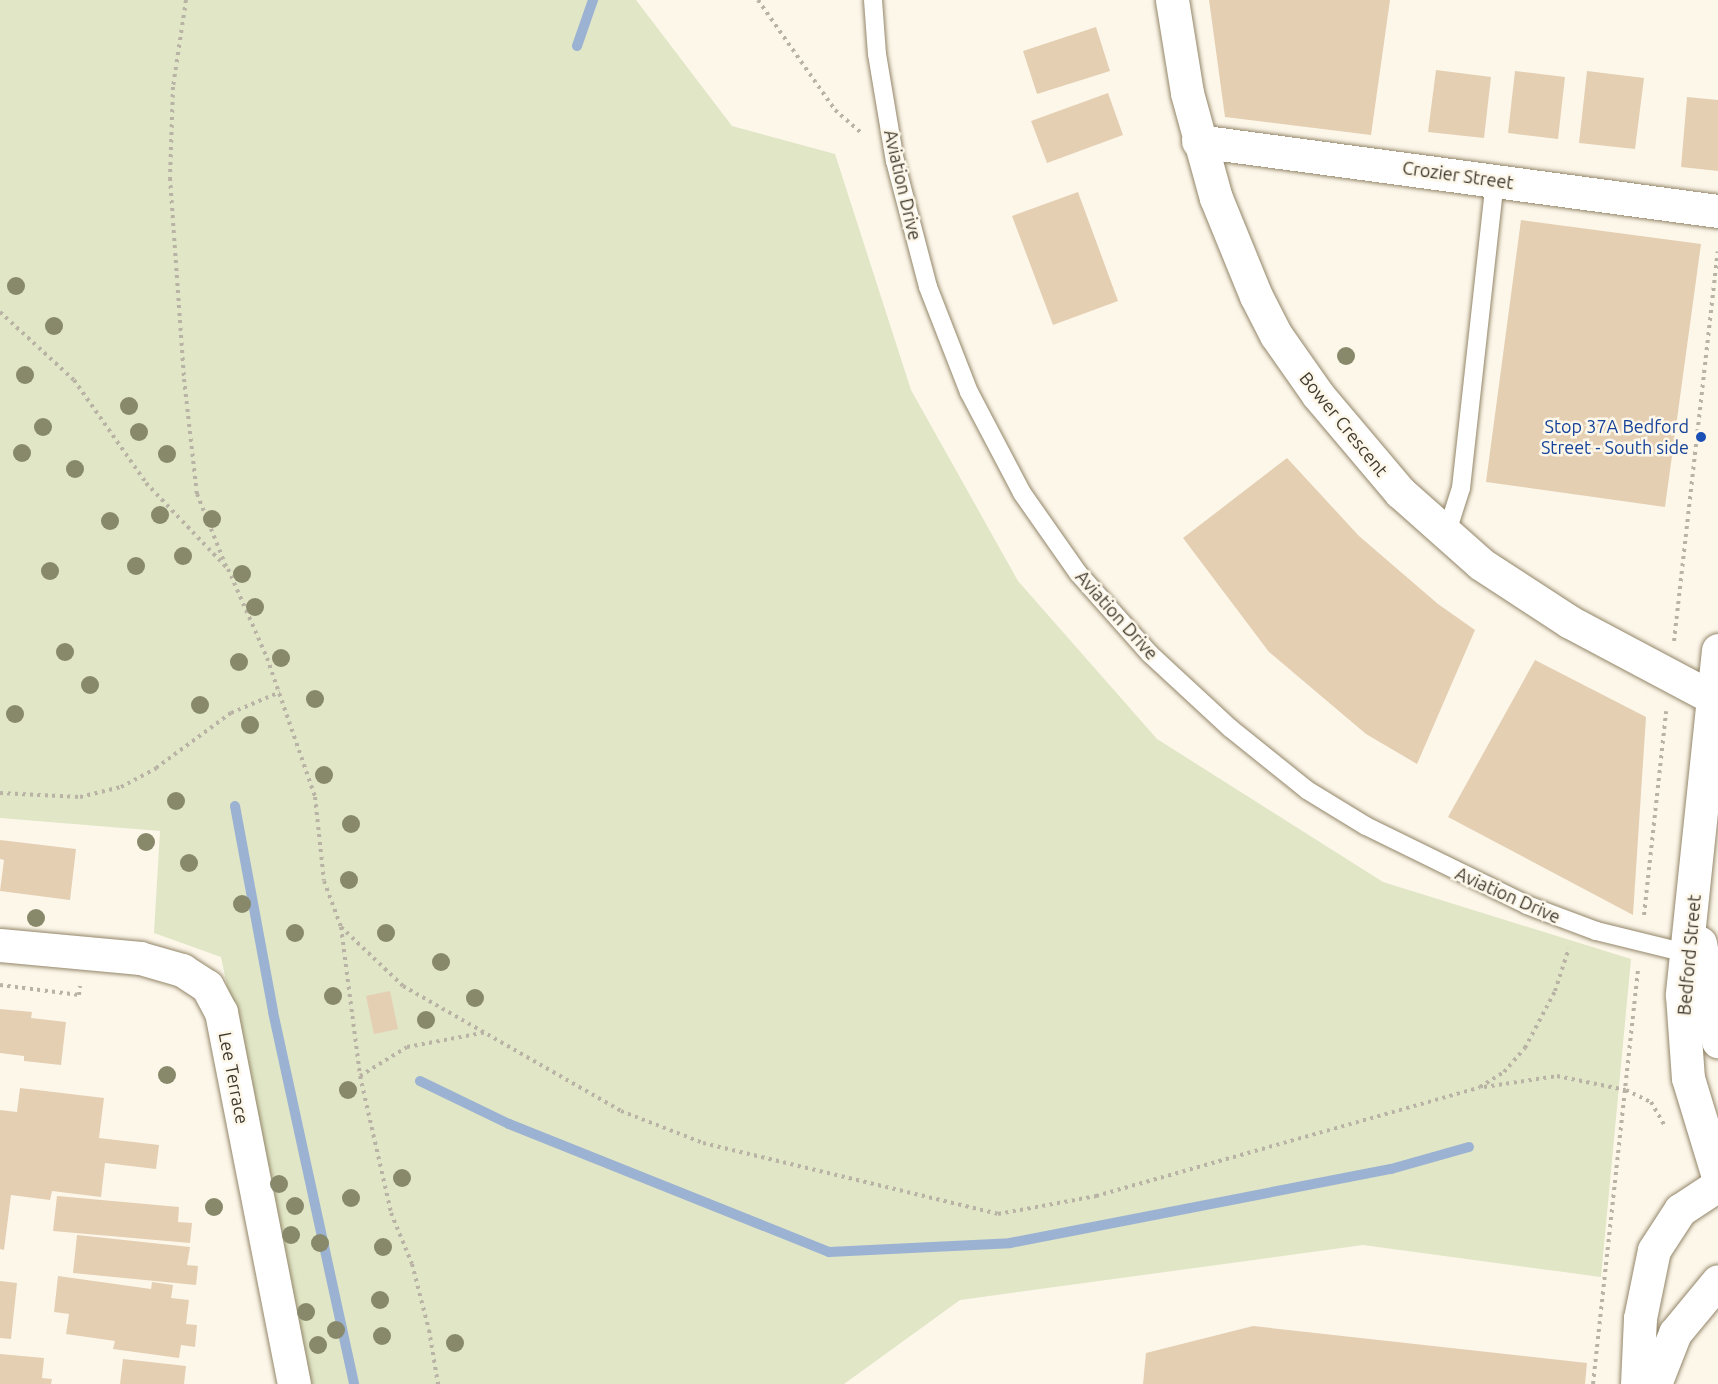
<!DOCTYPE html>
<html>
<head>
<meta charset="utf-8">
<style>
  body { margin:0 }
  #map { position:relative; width:1718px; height:1384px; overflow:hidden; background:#fdf7ea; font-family:Ubuntu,sans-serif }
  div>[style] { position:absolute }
  .green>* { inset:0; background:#e0e6c6 }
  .stream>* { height:10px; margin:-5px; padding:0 5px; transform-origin:5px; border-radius:5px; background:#9cb2d2 }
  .building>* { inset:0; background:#e4cfb3 }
  .path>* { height:4px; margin-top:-2px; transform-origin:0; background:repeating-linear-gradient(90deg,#b9b3a6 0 3px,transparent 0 7.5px) }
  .roads { filter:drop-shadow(0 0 2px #938669) drop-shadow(0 0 2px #938669) }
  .service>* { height:18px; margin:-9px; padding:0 9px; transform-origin:9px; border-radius:9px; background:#fff }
  .minor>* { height:33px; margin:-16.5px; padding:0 16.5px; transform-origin:16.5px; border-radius:16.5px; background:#fff }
  .tertiary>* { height:33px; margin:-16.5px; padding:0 16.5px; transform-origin:16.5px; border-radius:16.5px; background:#fff }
  .trees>* { width:18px; height:18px; margin:-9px; border-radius:50%; background:#88896a }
  .dots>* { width:16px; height:16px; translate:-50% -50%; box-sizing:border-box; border:3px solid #fdf7ea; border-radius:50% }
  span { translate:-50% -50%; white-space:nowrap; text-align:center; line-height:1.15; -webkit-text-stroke:5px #fdf7ea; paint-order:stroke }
  .street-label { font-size:18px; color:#3f392d }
  .transit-label { font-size:18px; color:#164399 }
  .right { translate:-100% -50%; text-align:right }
</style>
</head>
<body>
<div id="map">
  <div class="green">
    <div style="clip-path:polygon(0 0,636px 0,732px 126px,835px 154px,911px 390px,1018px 581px,1157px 739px,1383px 882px,1631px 959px,1601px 1277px,1363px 1245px,960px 1300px,844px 1384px,311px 1384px,221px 957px,154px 933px,160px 831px,0 818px)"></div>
  </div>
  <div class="stream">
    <div style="left:577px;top:46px;width:49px;rotate:-70.8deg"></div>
    <div style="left:235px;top:806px;width:209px;rotate:79.5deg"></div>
    <div style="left:273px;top:1012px;width:381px;rotate:77.7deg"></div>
    <div style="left:420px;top:1081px;width:99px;rotate:25.8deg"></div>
    <div style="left:509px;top:1124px;width:345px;rotate:21.8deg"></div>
    <div style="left:829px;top:1252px;width:181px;rotate:-2.8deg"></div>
    <div style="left:1010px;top:1243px;width:388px;rotate:-11deg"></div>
    <div style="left:1391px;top:1169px;width:81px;rotate:-15.8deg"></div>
  </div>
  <div class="building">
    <div style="clip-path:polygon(1209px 0,1390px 0,1371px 135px,1225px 117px)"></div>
    <div style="clip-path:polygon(1096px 27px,1110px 71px,1037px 94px,1023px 51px)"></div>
    <div style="clip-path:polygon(1436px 70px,1491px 77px,1484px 138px,1428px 132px)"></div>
    <div style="clip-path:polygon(1515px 71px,1565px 77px,1558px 139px,1508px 133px)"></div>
    <div style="clip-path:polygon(1587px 71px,1644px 78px,1635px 149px,1579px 143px)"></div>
    <div style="clip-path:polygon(1108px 93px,1123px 135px,1047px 163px,1031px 121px)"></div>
    <div style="clip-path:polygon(1687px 97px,1718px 100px,1718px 171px,1681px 167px)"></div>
    <div style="clip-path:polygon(1078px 192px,1118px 301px,1053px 325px,1012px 216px)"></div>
    <div style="clip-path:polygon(1521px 220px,1701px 244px,1665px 507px,1486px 482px)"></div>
    <div style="clip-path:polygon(1287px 458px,1359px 536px,1438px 604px,1475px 630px,1417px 764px,1366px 734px,1269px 652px,1183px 538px)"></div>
    <div style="clip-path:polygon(1535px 660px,1646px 717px,1633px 915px,1448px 817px)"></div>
    <div style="clip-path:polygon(0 840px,76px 849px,70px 900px,0 891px,4px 860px,0 859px)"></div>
    <div style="clip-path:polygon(390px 991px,398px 1029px,374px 1034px,366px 996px)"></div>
    <div style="clip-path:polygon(0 1009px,32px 1012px,31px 1018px,66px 1022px,61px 1065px,24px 1061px,24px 1056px,0 1053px)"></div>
    <div style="clip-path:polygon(20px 1088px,104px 1098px,99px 1138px,159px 1145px,156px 1169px,105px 1163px,101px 1197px,52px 1191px,50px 1200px,11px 1195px,4px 1250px,0 1249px,0 1110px,17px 1112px)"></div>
    <div style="clip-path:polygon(57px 1196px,179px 1207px,178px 1222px,192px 1223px,190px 1243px,53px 1231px)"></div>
    <div style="clip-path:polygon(77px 1235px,190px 1247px,187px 1265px,198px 1266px,196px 1285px,73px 1273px)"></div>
    <div style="clip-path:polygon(58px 1276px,151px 1289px,152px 1282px,173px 1285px,171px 1298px,189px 1300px,186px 1324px,197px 1325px,195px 1347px,181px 1345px,179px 1358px,113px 1349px,115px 1341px,66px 1334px,69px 1314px,54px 1312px)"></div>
    <div style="clip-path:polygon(0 1281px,17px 1283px,11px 1339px,0 1338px)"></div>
    <div style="clip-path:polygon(1253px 1326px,1587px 1363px,1585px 1384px,1143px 1384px,1146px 1353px)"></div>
    <div style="clip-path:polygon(0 1354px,44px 1358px,42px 1378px,52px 1379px,51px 1384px,0 1384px)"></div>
    <div style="clip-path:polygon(123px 1359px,186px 1366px,184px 1384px,120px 1384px)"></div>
  </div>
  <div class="path">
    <div style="left:186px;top:0;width:88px;rotate:98.5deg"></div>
    <div style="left:173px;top:87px;width:91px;rotate:91.9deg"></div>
    <div style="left:170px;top:178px;width:201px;rotate:86deg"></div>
    <div style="left:184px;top:379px;width:116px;rotate:83.6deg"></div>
    <div style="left:197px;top:494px;width:78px;rotate:68.1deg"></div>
    <div style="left:758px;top:0;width:134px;rotate:55deg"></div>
    <div style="left:835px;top:110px;width:37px;rotate:41deg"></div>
    <div style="left:0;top:312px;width:100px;rotate:42.6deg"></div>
    <div style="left:74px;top:380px;width:126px;rotate:55deg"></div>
    <div style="left:146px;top:483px;width:119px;rotate:46.4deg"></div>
    <div style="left:228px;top:569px;width:97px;rotate:66.3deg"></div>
    <div style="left:267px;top:658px;width:147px;rotate:70.9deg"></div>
    <div style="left:315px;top:797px;width:84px;rotate:83.9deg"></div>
    <div style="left:324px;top:881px;width:49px;rotate:69.7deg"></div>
    <div style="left:341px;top:927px;width:150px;rotate:82.7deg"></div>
    <div style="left:360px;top:1076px;width:140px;rotate:77.2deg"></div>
    <div style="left:391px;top:1213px;width:55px;rotate:67.6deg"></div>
    <div style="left:412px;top:1264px;width:68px;rotate:75.6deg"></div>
    <div style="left:429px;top:1330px;width:55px;rotate:80.5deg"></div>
    <div style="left:1674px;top:641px;width:392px;rotate:-83.6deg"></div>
    <div style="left:0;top:793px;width:80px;rotate:2.9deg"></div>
    <div style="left:80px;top:797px;width:42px;rotate:-13.7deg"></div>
    <div style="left:121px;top:787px;width:40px;rotate:-28deg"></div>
    <div style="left:156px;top:768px;width:93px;rotate:-36.3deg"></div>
    <div style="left:231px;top:713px;width:53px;rotate:-23.2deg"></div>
    <div style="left:1644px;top:915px;width:205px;rotate:-83.8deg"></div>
    <div style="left:341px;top:927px;width:86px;rotate:43.6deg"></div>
    <div style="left:403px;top:986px;width:251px;rotate:29.8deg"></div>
    <div style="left:621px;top:1111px;width:88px;rotate:21.3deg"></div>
    <div style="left:703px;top:1143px;width:303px;rotate:13.5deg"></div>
    <div style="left:998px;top:1214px;width:100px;rotate:-10.4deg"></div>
    <div style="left:1096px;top:1196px;width:399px;rotate:-15.8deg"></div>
    <div style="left:1480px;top:1087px;width:28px;rotate:-32deg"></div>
    <div style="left:1504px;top:1072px;width:32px;rotate:-49deg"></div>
    <div style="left:1525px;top:1048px;width:64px;rotate:-62.2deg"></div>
    <div style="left:1555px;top:991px;width:45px;rotate:-72deg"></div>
    <div style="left:0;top:985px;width:80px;rotate:7.2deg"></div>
    <div style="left:79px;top:995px;width:9px;rotate:-84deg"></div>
    <div style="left:360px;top:1076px;width:55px;rotate:-31.7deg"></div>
    <div style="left:407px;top:1047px;width:81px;rotate:-10.6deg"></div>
    <div style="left:1484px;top:1087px;width:74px;rotate:-8.6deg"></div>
    <div style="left:1557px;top:1076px;width:70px;rotate:11.5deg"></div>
    <div style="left:1626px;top:1090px;width:28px;rotate:26deg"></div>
    <div style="left:1651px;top:1102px;width:28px;rotate:60deg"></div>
    <div style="left:1593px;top:1384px;width:419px;rotate:-83.8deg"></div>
  </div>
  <div class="roads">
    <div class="service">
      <div style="left:873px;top:0;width:54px;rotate:85.8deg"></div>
      <div style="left:877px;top:54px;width:109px;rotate:80.5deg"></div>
      <div style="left:895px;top:161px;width:130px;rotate:75.3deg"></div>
      <div style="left:928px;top:287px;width:113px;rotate:68.7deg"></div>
      <div style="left:969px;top:392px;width:114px;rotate:62.3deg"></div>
      <div style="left:1022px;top:493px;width:98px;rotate:55deg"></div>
      <div style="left:1078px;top:573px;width:108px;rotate:48.4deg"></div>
      <div style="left:1150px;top:654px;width:109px;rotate:42.8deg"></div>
      <div style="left:1230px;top:728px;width:99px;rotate:38.8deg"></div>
      <div style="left:1307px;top:790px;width:69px;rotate:31.4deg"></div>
      <div style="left:1366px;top:826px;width:179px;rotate:26.1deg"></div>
      <div style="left:1527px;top:905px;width:74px;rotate:20.6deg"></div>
      <div style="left:1596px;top:931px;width:93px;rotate:13.7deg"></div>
      <div style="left:1446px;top:535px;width:49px;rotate:-72.3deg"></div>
      <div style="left:1461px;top:488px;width:310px;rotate:-83.7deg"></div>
    </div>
    <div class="minor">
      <div style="left:1172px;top:0;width:94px;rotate:80.8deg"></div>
      <div style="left:1187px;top:93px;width:109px;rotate:74.6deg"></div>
      <div style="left:1216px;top:198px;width:106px;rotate:67.8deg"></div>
      <div style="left:1256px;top:296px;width:44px;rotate:62.9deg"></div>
      <div style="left:1276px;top:335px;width:73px;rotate:55deg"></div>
      <div style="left:1318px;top:395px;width:127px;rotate:49.8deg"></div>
      <div style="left:1400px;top:492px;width:108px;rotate:41.6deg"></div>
      <div style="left:1481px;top:564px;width:106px;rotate:33.1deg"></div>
      <div style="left:1570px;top:622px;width:162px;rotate:28deg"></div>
      <div style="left:1198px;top:141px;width:525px;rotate:7.67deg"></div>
      <div style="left:1718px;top:650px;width:347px;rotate:96deg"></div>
      <div style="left:1682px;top:995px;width:83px;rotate:85.9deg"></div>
      <div style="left:1688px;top:1078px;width:103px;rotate:73.1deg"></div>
      <div style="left:1700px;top:943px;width:100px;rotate:79.6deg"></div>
      <div style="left:0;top:945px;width:141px;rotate:5.3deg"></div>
      <div style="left:140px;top:958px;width:44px;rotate:15.9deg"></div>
      <div style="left:182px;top:970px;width:30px;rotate:33deg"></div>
      <div style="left:207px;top:986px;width:30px;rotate:62deg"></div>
      <div style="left:221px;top:1012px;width:379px;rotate:78.9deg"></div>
    </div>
    <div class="tertiary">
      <div style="left:1637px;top:1384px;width:66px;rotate:-87.4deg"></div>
      <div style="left:1640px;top:1318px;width:69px;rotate:-78.4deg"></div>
      <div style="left:1654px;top:1250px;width:48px;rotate:-57deg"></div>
      <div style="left:1680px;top:1210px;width:45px;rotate:-33.3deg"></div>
      <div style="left:1655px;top:1384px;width:55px;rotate:-68.6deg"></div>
      <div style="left:1675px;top:1333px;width:67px;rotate:-50.4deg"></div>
    </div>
  </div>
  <div class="trees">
    <div style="left:16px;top:286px"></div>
    <div style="left:54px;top:326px"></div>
    <div style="left:1346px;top:356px"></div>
    <div style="left:25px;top:375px"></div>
    <div style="left:129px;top:406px"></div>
    <div style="left:43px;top:427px"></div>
    <div style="left:139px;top:432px"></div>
    <div style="left:22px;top:453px"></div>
    <div style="left:167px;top:454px"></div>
    <div style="left:75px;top:469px"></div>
    <div style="left:160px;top:515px"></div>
    <div style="left:212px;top:519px"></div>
    <div style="left:110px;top:521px"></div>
    <div style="left:183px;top:556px"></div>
    <div style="left:136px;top:566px"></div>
    <div style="left:50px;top:571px"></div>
    <div style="left:242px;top:574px"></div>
    <div style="left:255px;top:607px"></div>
    <div style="left:65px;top:652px"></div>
    <div style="left:281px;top:658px"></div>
    <div style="left:239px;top:662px"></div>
    <div style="left:90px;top:685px"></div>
    <div style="left:315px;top:699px"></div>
    <div style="left:200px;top:705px"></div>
    <div style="left:15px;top:714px"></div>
    <div style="left:250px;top:725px"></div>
    <div style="left:324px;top:775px"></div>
    <div style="left:176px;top:801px"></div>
    <div style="left:351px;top:824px"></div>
    <div style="left:146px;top:842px"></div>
    <div style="left:189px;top:863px"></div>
    <div style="left:349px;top:880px"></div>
    <div style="left:242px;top:904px"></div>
    <div style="left:36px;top:918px"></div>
    <div style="left:295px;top:933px"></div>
    <div style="left:386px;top:933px"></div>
    <div style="left:441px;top:962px"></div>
    <div style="left:333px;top:996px"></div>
    <div style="left:475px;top:998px"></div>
    <div style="left:426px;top:1020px"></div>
    <div style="left:167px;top:1075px"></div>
    <div style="left:348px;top:1090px"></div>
    <div style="left:402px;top:1178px"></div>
    <div style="left:279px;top:1184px"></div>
    <div style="left:351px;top:1198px"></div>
    <div style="left:295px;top:1206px"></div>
    <div style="left:214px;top:1207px"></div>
    <div style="left:291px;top:1235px"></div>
    <div style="left:320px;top:1243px"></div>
    <div style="left:383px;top:1247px"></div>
    <div style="left:380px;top:1300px"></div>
    <div style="left:306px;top:1312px"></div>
    <div style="left:336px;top:1330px"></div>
    <div style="left:382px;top:1336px"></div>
    <div style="left:455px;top:1343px"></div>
    <div style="left:318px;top:1345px"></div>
  </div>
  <div class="dots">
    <div style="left:1701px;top:437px;background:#1a4fb4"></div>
  </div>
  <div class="street-label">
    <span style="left:1458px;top:175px;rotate:8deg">Crozier Street</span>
    <span style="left:903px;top:185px;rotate:77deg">Aviation Drive</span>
    <span style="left:1344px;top:424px;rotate:51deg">Bower Crescent</span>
    <span style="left:1117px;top:615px;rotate:48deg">Aviation Drive</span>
    <span style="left:1508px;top:895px;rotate:24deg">Aviation Drive</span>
    <span style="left:1689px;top:955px;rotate:-85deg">Bedford Street</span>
    <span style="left:234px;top:1078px;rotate:79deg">Lee Terrace</span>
  </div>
  <div class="transit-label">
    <span class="right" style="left:1689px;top:437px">Stop 37A Bedford<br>Street - South side</span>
  </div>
</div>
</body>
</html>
